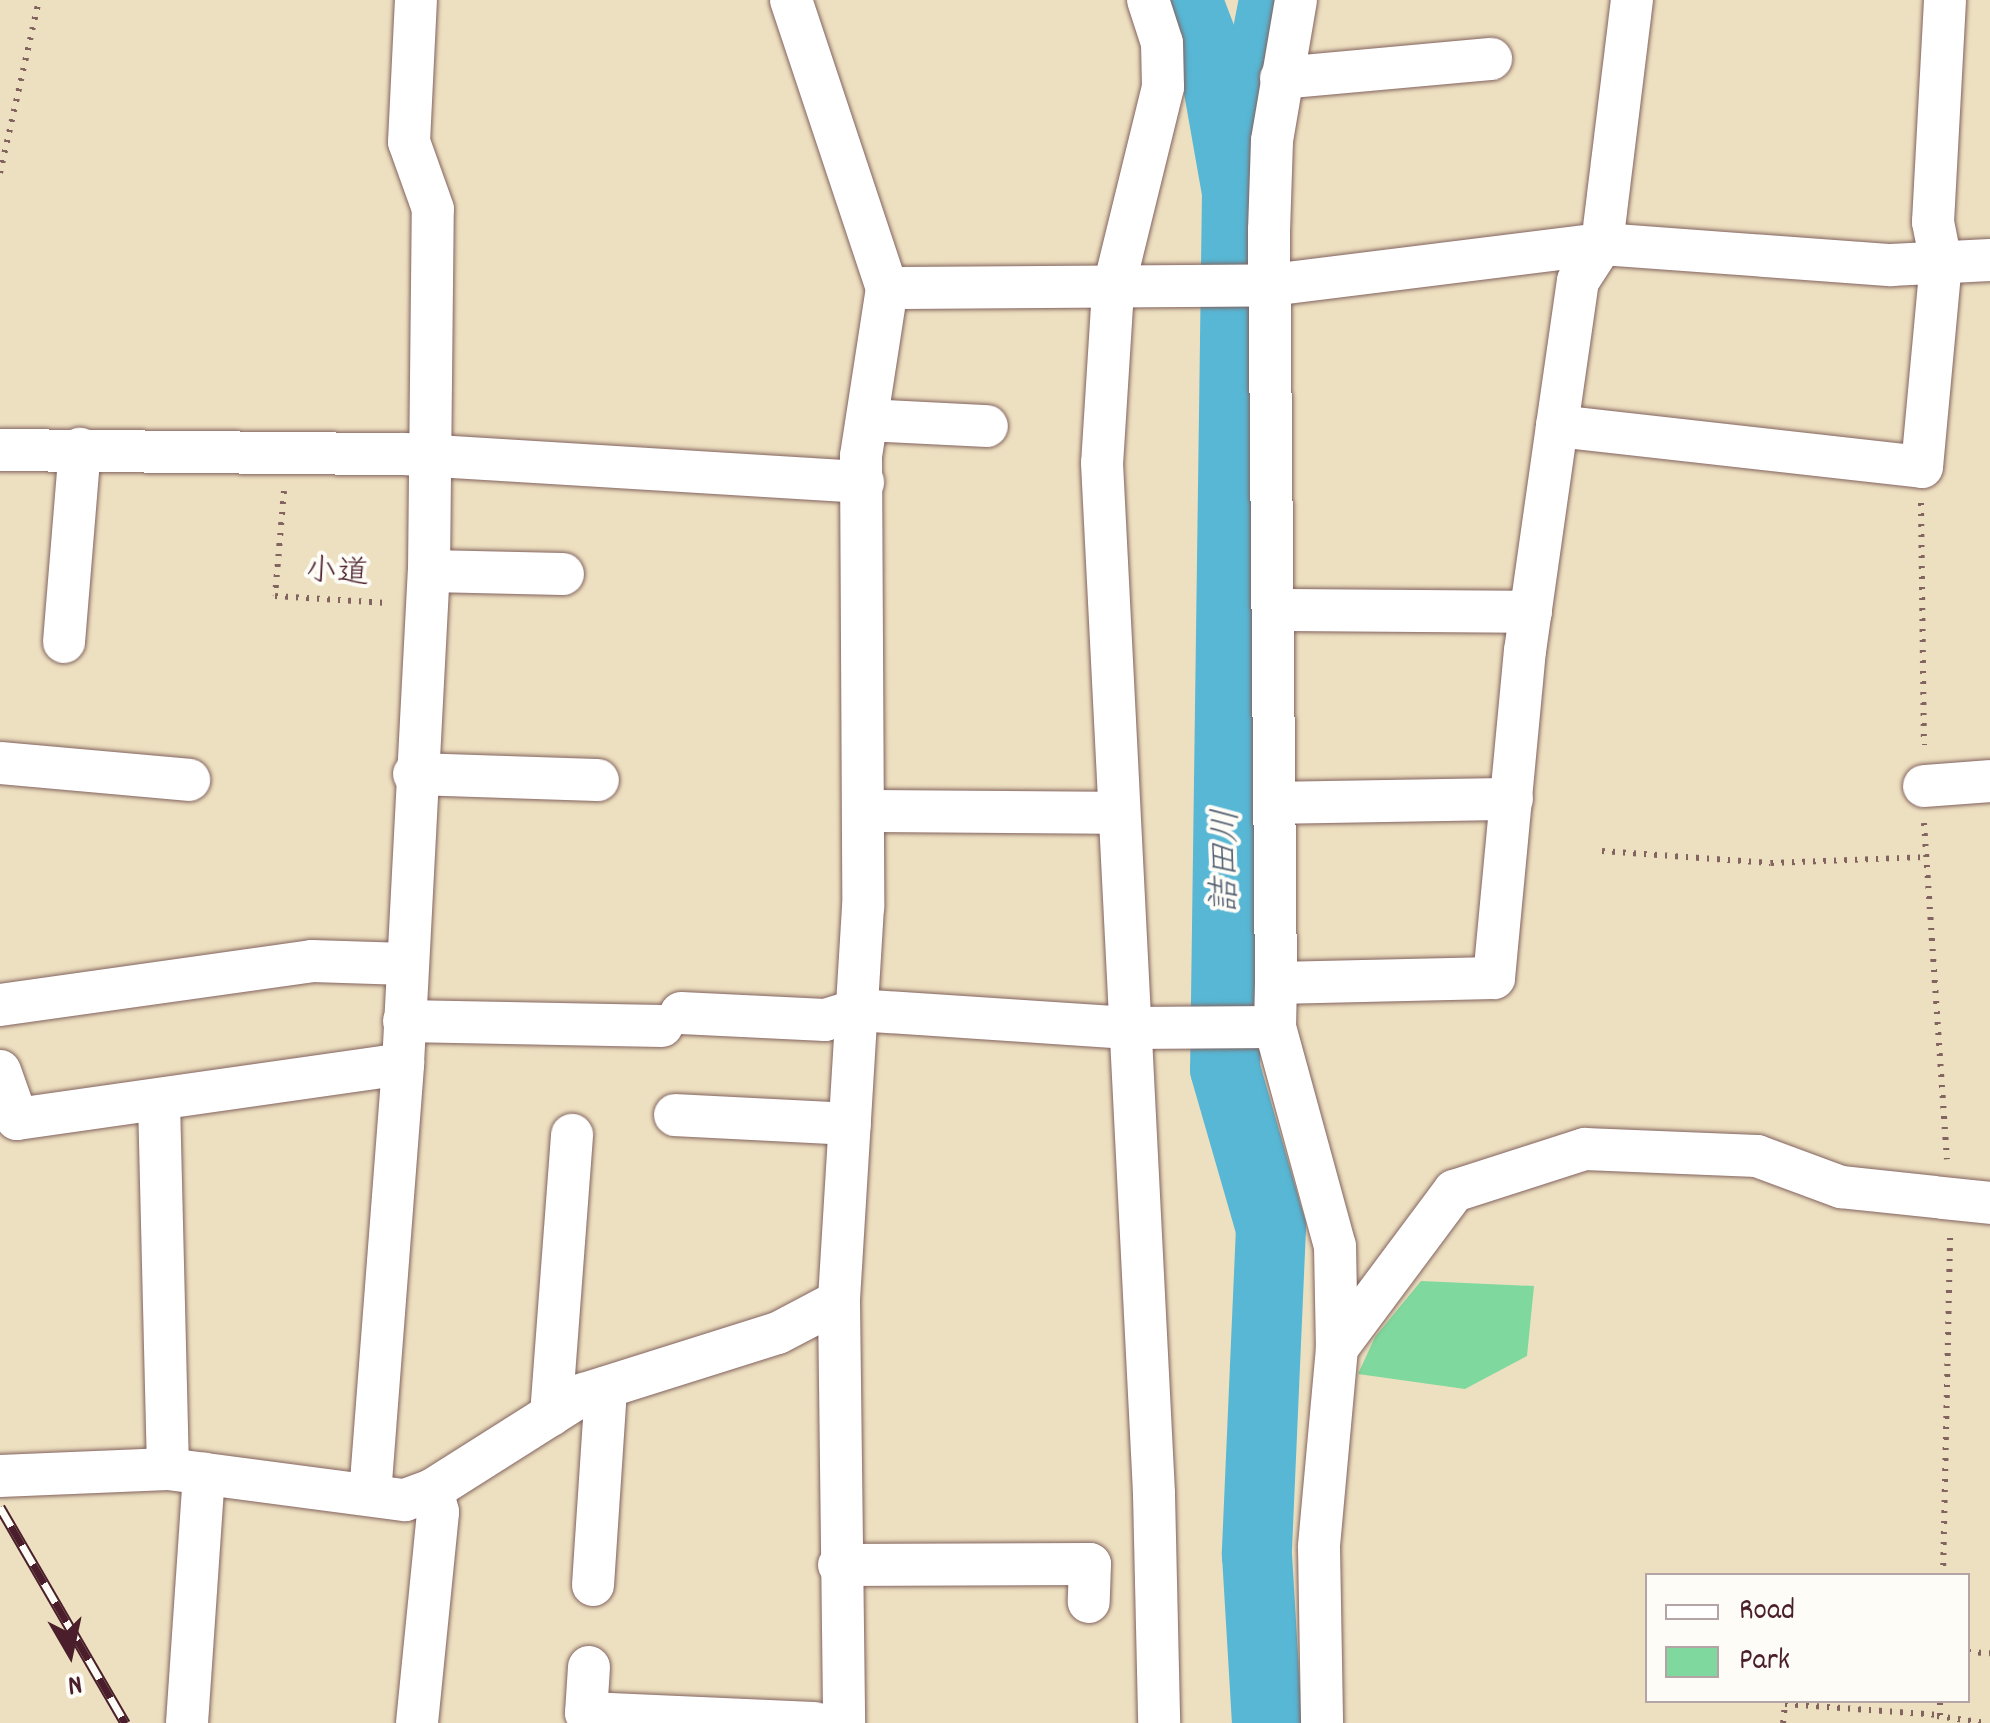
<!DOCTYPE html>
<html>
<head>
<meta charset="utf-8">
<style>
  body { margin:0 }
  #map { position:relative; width:1990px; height:1723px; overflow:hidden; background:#ede0c0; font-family:Dekko,"Klee One",sans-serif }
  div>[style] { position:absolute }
  .green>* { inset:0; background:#7fd89e }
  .river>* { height:70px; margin:-35px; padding:0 35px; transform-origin:35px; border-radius:35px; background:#57b7d5 }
  .path>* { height:6px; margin-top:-3px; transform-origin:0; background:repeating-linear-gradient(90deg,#83635f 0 2.5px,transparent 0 10.5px) }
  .roads { filter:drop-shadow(0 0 2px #83635f) drop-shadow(0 0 2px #83635f) }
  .street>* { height:42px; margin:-21px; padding:0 21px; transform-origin:21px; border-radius:21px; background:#fff }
  .rail>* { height:11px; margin-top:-5.5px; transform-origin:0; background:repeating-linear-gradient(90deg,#fdfcf7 0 22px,#4a1f2b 0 44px); box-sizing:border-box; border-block:2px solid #4a1f2b }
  span { translate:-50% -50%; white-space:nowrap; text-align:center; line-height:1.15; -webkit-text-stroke:8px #fdfcf7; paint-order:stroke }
  .street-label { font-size:32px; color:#4a1f2b }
  .water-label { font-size:35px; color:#4f5c6f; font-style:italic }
  .legend { position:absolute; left:1645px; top:1573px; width:325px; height:130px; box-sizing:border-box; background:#fdfcf7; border:2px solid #b5a4a5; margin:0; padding:12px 18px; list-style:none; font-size:30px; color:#4a1f2b }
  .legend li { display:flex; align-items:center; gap:20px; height:50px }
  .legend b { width:50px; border:2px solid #b5a4a5 }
  .north { position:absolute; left:20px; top:1603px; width:100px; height:100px; -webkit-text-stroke:8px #fdfcf7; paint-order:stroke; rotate:171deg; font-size:28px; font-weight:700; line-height:40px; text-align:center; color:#4a1f2b }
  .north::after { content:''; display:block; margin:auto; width:35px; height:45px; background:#4a1f2b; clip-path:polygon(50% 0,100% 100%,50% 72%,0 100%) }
</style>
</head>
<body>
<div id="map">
  <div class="green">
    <div style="clip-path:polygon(1421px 1281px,1534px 1286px,1527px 1356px,1465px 1389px,1358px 1374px,1375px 1337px)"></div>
  </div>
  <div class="river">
    <div style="left:1187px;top:0;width:85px;rotate:69.2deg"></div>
    <div style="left:1217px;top:79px;width:116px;rotate:80deg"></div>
    <div style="left:1237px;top:193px;width:876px;rotate:90.78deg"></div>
    <div style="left:1225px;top:1069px;width:166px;rotate:73.9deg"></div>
    <div style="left:1271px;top:1228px;width:327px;rotate:92.5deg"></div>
    <div style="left:1257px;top:1555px;width:168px;rotate:86.6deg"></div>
    <div style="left:1244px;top:155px;width:158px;rotate:-79deg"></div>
  </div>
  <div class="path">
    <div style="left:0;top:173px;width:177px;rotate:-77.3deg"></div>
    <div style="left:284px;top:491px;width:105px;rotate:94.9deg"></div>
    <div style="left:275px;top:596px;width:112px;rotate:3.6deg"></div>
    <div style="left:1921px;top:503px;width:242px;rotate:89.3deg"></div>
    <div style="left:1924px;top:823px;width:337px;rotate:86.1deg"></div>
    <div style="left:1602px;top:851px;width:169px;rotate:4.1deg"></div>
    <div style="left:1771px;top:863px;width:153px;rotate:-2.2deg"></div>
    <div style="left:1943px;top:1576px;width:339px;rotate:-88.8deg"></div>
    <div style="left:1968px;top:1652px;width:22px;rotate:3deg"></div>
    <div style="left:1937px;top:1716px;width:49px;rotate:8.3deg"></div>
    <div style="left:1783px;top:1723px;width:19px;rotate:-84deg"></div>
    <div style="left:1785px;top:1704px;width:155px;rotate:4.1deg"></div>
    <div style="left:1940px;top:1715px;width:15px;rotate:-90deg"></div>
  </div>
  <div class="roads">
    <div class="street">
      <div style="left:791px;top:0;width:304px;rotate:71.6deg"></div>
      <div style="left:887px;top:288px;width:170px;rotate:98.8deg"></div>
      <div style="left:861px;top:456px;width:451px;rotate:89.7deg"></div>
      <div style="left:863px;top:907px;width:395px;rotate:93.5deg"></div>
      <div style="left:839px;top:1301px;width:422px;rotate:89.3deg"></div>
      <div style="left:1148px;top:0;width:45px;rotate:72deg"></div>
      <div style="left:1162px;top:43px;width:44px;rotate:88.7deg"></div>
      <div style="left:1163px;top:87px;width:209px;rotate:103.8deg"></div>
      <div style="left:1113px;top:290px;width:173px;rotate:93.6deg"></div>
      <div style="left:1102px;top:463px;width:1032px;rotate:87.11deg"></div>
      <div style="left:1154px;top:1494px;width:229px;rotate:88.7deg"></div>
      <div style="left:1296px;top:0;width:143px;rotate:99.7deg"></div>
      <div style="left:1272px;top:141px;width:89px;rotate:91.9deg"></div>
      <div style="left:1269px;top:230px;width:753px;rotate:89.47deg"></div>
      <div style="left:1276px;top:983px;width:218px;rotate:-1.3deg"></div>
      <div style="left:1494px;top:978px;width:328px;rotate:-84.6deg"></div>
      <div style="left:1525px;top:651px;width:227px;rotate:-81.9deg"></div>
      <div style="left:1557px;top:426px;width:147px;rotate:-81.8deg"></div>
      <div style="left:1578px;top:281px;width:44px;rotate:-57deg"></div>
      <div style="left:1602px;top:244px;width:246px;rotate:-83deg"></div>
      <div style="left:1281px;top:78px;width:211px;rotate:-5.2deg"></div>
      <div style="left:887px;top:288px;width:384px;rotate:-0.4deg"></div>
      <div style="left:1271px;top:285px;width:334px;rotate:-7.1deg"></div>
      <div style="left:1602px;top:244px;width:290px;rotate:4.2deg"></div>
      <div style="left:1891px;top:265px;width:99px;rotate:-2.9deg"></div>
      <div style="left:867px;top:420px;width:120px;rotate:2.9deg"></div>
      <div style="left:1557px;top:426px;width:367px;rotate:6.4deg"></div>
      <div style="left:1922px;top:467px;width:206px;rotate:-84.7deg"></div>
      <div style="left:1941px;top:262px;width:41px;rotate:-101.3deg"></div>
      <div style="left:1933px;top:222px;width:222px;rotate:-86.9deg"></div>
      <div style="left:0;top:450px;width:404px;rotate:0.6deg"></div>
      <div style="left:404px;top:454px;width:460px;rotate:3.5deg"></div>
      <div style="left:429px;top:571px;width:134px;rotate:1.3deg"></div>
      <div style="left:1274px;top:610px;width:257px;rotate:0.4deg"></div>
      <div style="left:64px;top:642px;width:194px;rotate:-85.3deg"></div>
      <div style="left:0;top:763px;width:190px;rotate:5.1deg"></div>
      <div style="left:414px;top:774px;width:184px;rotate:1.9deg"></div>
      <div style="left:1924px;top:786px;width:66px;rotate:-4.3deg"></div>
      <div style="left:1275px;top:803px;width:237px;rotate:-1deg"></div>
      <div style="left:863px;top:811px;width:255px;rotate:0.4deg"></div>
      <div style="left:1276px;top:983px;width:44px;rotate:91.3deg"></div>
      <div style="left:1275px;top:1027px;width:227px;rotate:74.7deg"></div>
      <div style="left:1335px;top:1246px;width:102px;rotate:88.9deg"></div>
      <div style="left:1337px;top:1348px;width:200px;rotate:95.2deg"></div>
      <div style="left:1319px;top:1547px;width:176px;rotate:89deg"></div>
      <div style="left:0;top:1005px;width:315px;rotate:-8deg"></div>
      <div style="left:312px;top:961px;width:94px;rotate:1.8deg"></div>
      <div style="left:681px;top:1013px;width:144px;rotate:2.8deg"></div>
      <div style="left:825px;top:1020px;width:34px;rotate:-17deg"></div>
      <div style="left:857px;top:1010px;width:272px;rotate:3.8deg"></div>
      <div style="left:1128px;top:1028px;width:147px;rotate:-0.4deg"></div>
      <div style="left:404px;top:1021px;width:258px;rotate:1.1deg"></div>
      <div style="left:0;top:1071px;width:51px;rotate:70.5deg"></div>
      <div style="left:17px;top:1119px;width:390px;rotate:-8.1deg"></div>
      <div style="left:159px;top:1101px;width:368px;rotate:88.6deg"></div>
      <div style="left:675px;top:1115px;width:175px;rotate:2.9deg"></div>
      <div style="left:1337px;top:1348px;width:196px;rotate:-53.3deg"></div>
      <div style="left:1454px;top:1191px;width:138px;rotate:-17.8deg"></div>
      <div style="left:1585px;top:1149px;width:172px;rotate:2.3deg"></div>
      <div style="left:1757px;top:1156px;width:90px;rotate:20.3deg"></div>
      <div style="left:1841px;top:1187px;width:150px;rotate:6.1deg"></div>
      <div style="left:551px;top:1415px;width:281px;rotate:-85.7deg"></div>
      <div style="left:0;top:1476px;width:168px;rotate:-2.4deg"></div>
      <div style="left:168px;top:1469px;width:239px;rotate:7.5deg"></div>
      <div style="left:405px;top:1500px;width:29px;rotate:-20deg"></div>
      <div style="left:432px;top:1490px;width:180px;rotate:-32.3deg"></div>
      <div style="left:584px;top:1394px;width:203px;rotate:-17.5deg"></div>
      <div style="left:778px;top:1333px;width:69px;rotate:-27.7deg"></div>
      <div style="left:370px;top:1495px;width:432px;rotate:-85.6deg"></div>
      <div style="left:403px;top:1064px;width:494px;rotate:-87deg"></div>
      <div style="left:429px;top:571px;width:362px;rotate:-89.4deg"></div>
      <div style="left:433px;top:209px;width:71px;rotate:-109.7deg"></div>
      <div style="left:409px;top:142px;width:142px;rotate:-87.2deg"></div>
      <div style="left:839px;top:1565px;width:251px;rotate:-0.2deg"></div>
      <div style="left:1090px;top:1564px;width:38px;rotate:92deg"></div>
      <div style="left:593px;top:1585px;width:198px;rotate:-86.2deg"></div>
      <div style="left:589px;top:1667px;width:46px;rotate:93.7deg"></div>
      <div style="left:586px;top:1713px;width:229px;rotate:2.5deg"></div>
      <div style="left:187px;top:1723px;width:250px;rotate:-86.1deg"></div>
      <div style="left:417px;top:1723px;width:212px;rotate:-84.3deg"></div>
      <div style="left:438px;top:1512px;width:23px;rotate:-105deg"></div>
    </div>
  </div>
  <div class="rail">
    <div style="left:0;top:1507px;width:250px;rotate:59.9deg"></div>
  </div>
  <div class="street-label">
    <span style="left:337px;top:575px;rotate:3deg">小道</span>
  </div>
  <div class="water-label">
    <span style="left:1228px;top:861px;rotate:-89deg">詰田川</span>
  </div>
  <ul class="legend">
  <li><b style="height:12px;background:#fff"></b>Road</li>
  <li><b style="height:28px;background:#7fd89e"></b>Park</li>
  </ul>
  <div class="north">N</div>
</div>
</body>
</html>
